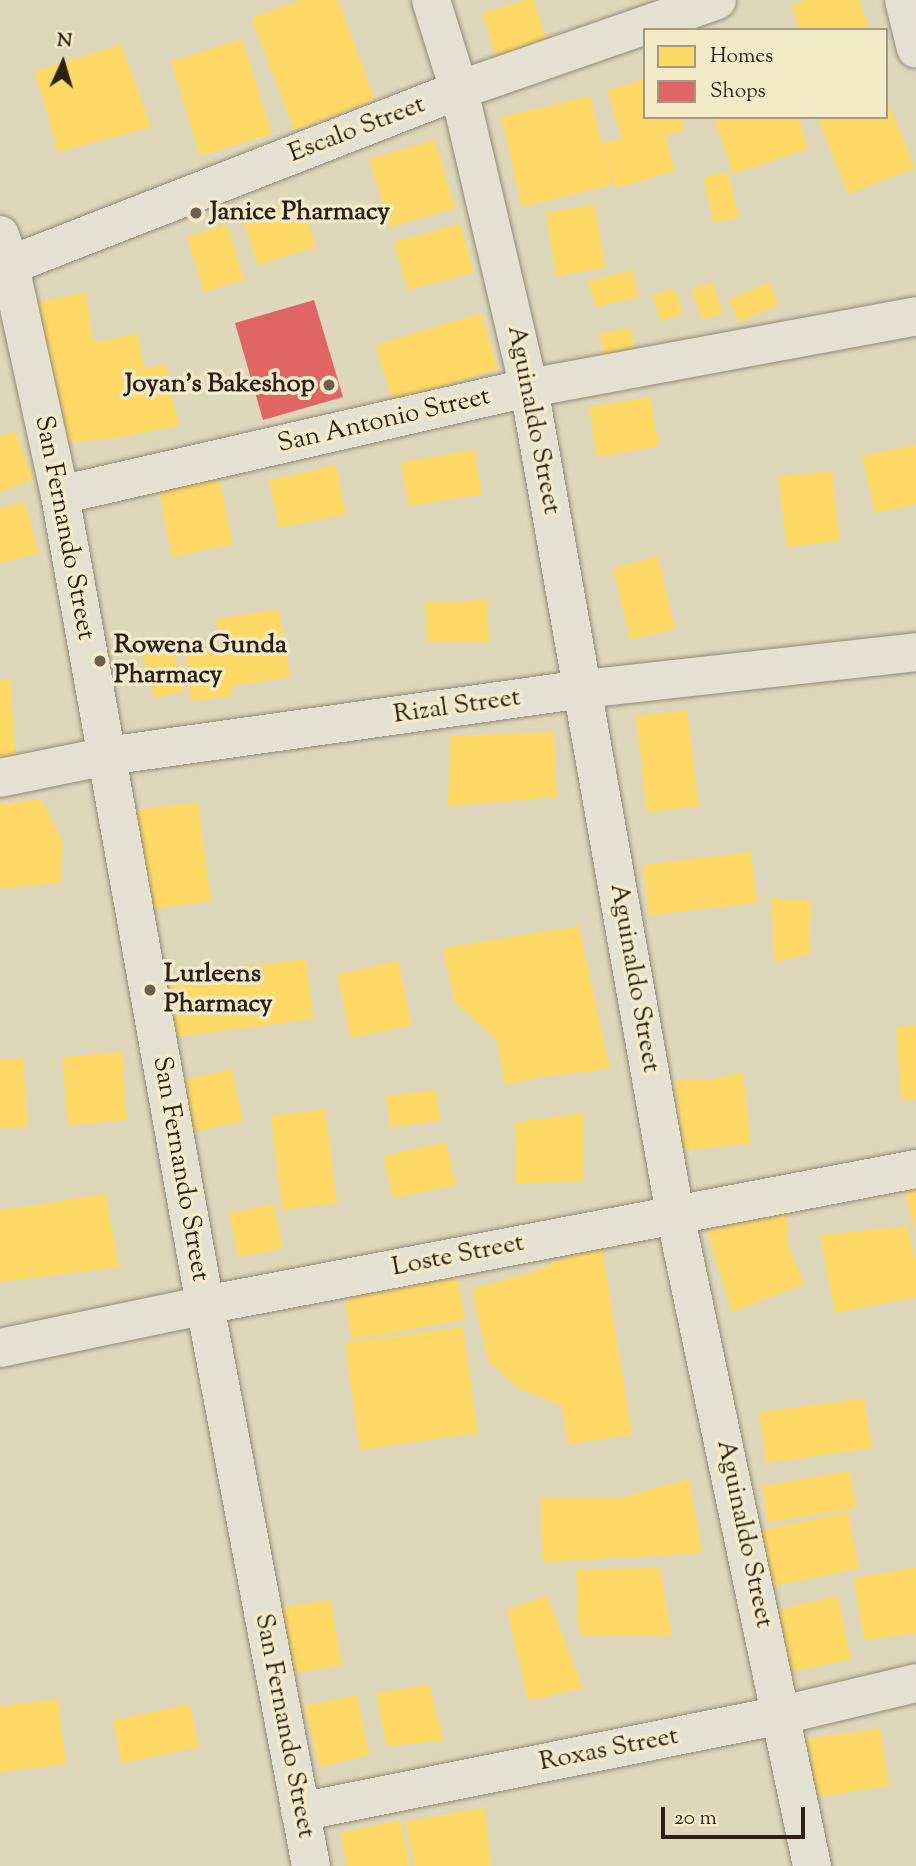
<!DOCTYPE html>
<html>
<head>
<meta charset="utf-8">
<style>
  body { margin:0 }
  #map { position:relative; width:916px; height:1866px; overflow:hidden; background:#ded7ba; font-family:"Sorts Mill Goudy",serif }
  div>[style] { position:absolute }
  .homes>* { inset:0; background:#ffd966 }
  .shops>* { inset:0; background:#e06666 }
  .roads { filter:drop-shadow(0 0 2px #928b7a) drop-shadow(0 0 2px #928b7a) }
  .street>* { height:38px; margin:-19px; padding:0 19px; transform-origin:19px; border-radius:19px; background:#e4e0d2 }
  .secondary>* { height:38px; margin:-19px; padding:0 19px; transform-origin:19px; border-radius:19px; background:#e4e0d2 }
  .dots>* { width:19px; height:19px; translate:-50% -50%; box-sizing:border-box; border:4px solid #f3eac8; border-radius:50% }
  span { translate:-50% -50%; white-space:nowrap; text-align:center; line-height:1.15; -webkit-text-stroke:7px #f3eac8; paint-order:stroke }
  .street-label { font-size:26px; color:#2e1f16 }
  .poi-label { font-size:26px; color:#2e1f16; font-weight:700 }
  .left { translate:0 -50%; text-align:left }
  .right { translate:-100% -50%; text-align:right }
  .legend { position:absolute; left:643px; top:28px; width:245px; height:91px; box-sizing:border-box; background:#f3eac8; border:2px solid #a49981; margin:0; padding:9px 12px; list-style:none; font-size:21px; color:#2e1f16 }
  .legend li { display:flex; align-items:center; gap:14px; height:35px }
  .legend b { width:35px; border:2px solid #a49981 }
  .north { position:absolute; left:28px; top:28px; width:70px; height:70px; -webkit-text-stroke:5px #f3eac8; paint-order:stroke; rotate:4deg; font-size:19px; font-weight:700; line-height:28px; text-align:center; color:#2e1f16 }
  .north::after { content:''; display:block; margin:auto; width:24px; height:32px; background:#2e1f16; clip-path:polygon(50% 0,100% 100%,50% 72%,0 100%) }
  .scale { position:absolute; left:661px; top:1807px; width:144px; height:32px; box-sizing:border-box; border:4px solid #2e1f16; border-top:0; padding-left:9px; font-size:21px; line-height:24px; white-space:nowrap; color:#2e1f16; -webkit-text-stroke:5px #f3eac8; paint-order:stroke }
</style>
</head>
<body>
<div id="map">
  <div class="homes">
    <div style="clip-path:polygon(299px 0,338px 0,375px 100px,294px 130px,251px 18px)"></div>
    <div style="clip-path:polygon(526px 0,534px 0,548px 47px,498px 62px,482px 13px)"></div>
    <div style="clip-path:polygon(805px 0,859px 0,870px 30px,800px 30px,791px 5px)"></div>
    <div style="clip-path:polygon(242px 39px,272px 134px,200px 156px,171px 61px)"></div>
    <div style="clip-path:polygon(121px 44px,151px 127px,58px 152px,35px 71px)"></div>
    <div style="clip-path:polygon(645px 79px,645px 117px,682px 117px,685px 130px,665px 136px,675px 171px,615px 188px,605px 152px,612px 185px,522px 207px,501px 117px,590px 96px,602px 144px,622px 138px,607px 91px)"></div>
    <div style="clip-path:polygon(886px 98px,915px 168px,848px 194px,817px 117px,886px 117px)"></div>
    <div style="clip-path:polygon(714px 117px,798px 117px,808px 149px,733px 174px)"></div>
    <div style="clip-path:polygon(435px 140px,455px 208px,390px 227px,369px 159px)"></div>
    <div style="clip-path:polygon(728px 172px,739px 217px,714px 223px,703px 178px)"></div>
    <div style="clip-path:polygon(301px 199px,316px 247px,258px 265px,242px 217px)"></div>
    <div style="clip-path:polygon(595px 205px,605px 268px,556px 276px,546px 212px)"></div>
    <div style="clip-path:polygon(227px 224px,244px 280px,204px 292px,187px 237px)"></div>
    <div style="clip-path:polygon(460px 224px,474px 272px,408px 290px,394px 242px)"></div>
    <div style="clip-path:polygon(632px 270px,638px 297px,596px 307px,588px 281px)"></div>
    <div style="clip-path:polygon(769px 282px,779px 304px,739px 322px,729px 300px)"></div>
    <div style="clip-path:polygon(713px 283px,723px 314px,702px 320px,692px 289px)"></div>
    <div style="clip-path:polygon(675px 288px,683px 314px,660px 321px,653px 295px)"></div>
    <div style="clip-path:polygon(86px 292px,93px 342px,138px 334px,144px 368px,166px 365px,179px 426px,115px 438px,64px 443px,33px 303px)"></div>
    <div style="clip-path:polygon(481px 313px,498px 369px,393px 402px,375px 345px)"></div>
    <div style="clip-path:polygon(630px 328px,636px 360px,605px 365px,599px 333px)"></div>
    <div style="clip-path:polygon(650px 397px,659px 446px,597px 457px,589px 407px)"></div>
    <div style="clip-path:polygon(15px 431px,33px 479px,0 492px,0 436px)"></div>
    <div style="clip-path:polygon(916px 445px,916px 504px,875px 513px,862px 456px)"></div>
    <div style="clip-path:polygon(474px 450px,482px 494px,409px 506px,401px 462px)"></div>
    <div style="clip-path:polygon(336px 465px,346px 514px,279px 528px,269px 480px)"></div>
    <div style="clip-path:polygon(832px 471px,840px 541px,787px 547px,778px 476px)"></div>
    <div style="clip-path:polygon(219px 478px,233px 544px,172px 557px,159px 491px)"></div>
    <div style="clip-path:polygon(25px 502px,39px 553px,0 563px,0 508px)"></div>
    <div style="clip-path:polygon(658px 556px,675px 629px,630px 640px,613px 568px)"></div>
    <div style="clip-path:polygon(487px 600px,489px 641px,427px 642px,426px 602px)"></div>
    <div style="clip-path:polygon(279px 609px,290px 677px,231px 686px,232px 696px,191px 701px,186px 654px,221px 650px,216px 619px)"></div>
    <div style="clip-path:polygon(172px 647px,184px 691px,154px 698px,142px 655px)"></div>
    <div style="clip-path:polygon(0 679px,10px 679px,16px 760px,0 762px)"></div>
    <div style="clip-path:polygon(687px 710px,699px 806px,647px 812px,636px 716px)"></div>
    <div style="clip-path:polygon(554px 732px,557px 797px,448px 806px,450px 736px)"></div>
    <div style="clip-path:polygon(41px 799px,63px 842px,61px 883px,0 888px,0 804px)"></div>
    <div style="clip-path:polygon(198px 802px,211px 901px,139px 911px,126px 811px)"></div>
    <div style="clip-path:polygon(751px 852px,757px 903px,649px 915px,643px 865px)"></div>
    <div style="clip-path:polygon(771px 898px,811px 901px,809px 954px,775px 962px)"></div>
    <div style="clip-path:polygon(579px 926px,610px 1069px,545px 1076px,505px 1085px,497px 1040px,455px 1002px,443px 948px)"></div>
    <div style="clip-path:polygon(306px 959px,313px 1019px,175px 1037px,167px 976px)"></div>
    <div style="clip-path:polygon(398px 961px,412px 1025px,351px 1038px,337px 974px)"></div>
    <div style="clip-path:polygon(916px 1025px,916px 1099px,901px 1099px,896px 1027px)"></div>
    <div style="clip-path:polygon(122px 1052px,127px 1120px,68px 1125px,62px 1057px)"></div>
    <div style="clip-path:polygon(23px 1058px,28px 1126px,0 1128px,0 1060px)"></div>
    <div style="clip-path:polygon(232px 1069px,243px 1121px,179px 1135px,167px 1084px)"></div>
    <div style="clip-path:polygon(743px 1072px,751px 1143px,683px 1151px,675px 1080px,709px 1080px)"></div>
    <div style="clip-path:polygon(436px 1090px,440px 1121px,390px 1127px,386px 1096px)"></div>
    <div style="clip-path:polygon(325px 1109px,337px 1203px,282px 1210px,271px 1116px)"></div>
    <div style="clip-path:polygon(583px 1113px,583px 1182px,516px 1183px,516px 1122px)"></div>
    <div style="clip-path:polygon(446px 1142px,456px 1185px,393px 1198px,383px 1156px)"></div>
    <div style="clip-path:polygon(916px 1183px,916px 1231px,915px 1231px,903px 1186px)"></div>
    <div style="clip-path:polygon(106px 1194px,119px 1267px,0 1282px,0 1210px)"></div>
    <div style="clip-path:polygon(274px 1204px,283px 1248px,239px 1257px,229px 1213px)"></div>
    <div style="clip-path:polygon(787px 1213px,788px 1245px,804px 1284px,732px 1312px,704px 1221px)"></div>
    <div style="clip-path:polygon(907px 1226px,916px 1261px,916px 1297px,835px 1313px,820px 1235px)"></div>
    <div style="clip-path:polygon(601px 1240px,632px 1435px,568px 1444px,562px 1406px,520px 1389px,488px 1361px,472px 1289px,535px 1271px)"></div>
    <div style="clip-path:polygon(455px 1263px,465px 1320px,352px 1340px,342px 1283px)"></div>
    <div style="clip-path:polygon(463px 1327px,478px 1433px,360px 1450px,345px 1343px)"></div>
    <div style="clip-path:polygon(864px 1398px,872px 1448px,766px 1463px,759px 1412px)"></div>
    <div style="clip-path:polygon(850px 1471px,856px 1508px,768px 1522px,762px 1486px)"></div>
    <div style="clip-path:polygon(689px 1479px,702px 1553px,543px 1562px,541px 1498px,619px 1498px)"></div>
    <div style="clip-path:polygon(848px 1512px,859px 1568px,771px 1587px,759px 1531px)"></div>
    <div style="clip-path:polygon(916px 1567px,916px 1633px,864px 1640px,854px 1578px)"></div>
    <div style="clip-path:polygon(660px 1568px,672px 1636px,579px 1636px,576px 1569px)"></div>
    <div style="clip-path:polygon(547px 1596px,583px 1688px,528px 1701px,507px 1609px)"></div>
    <div style="clip-path:polygon(838px 1596px,851px 1659px,785px 1673px,771px 1611px)"></div>
    <div style="clip-path:polygon(331px 1600px,342px 1665px,291px 1674px,280px 1608px)"></div>
    <div style="clip-path:polygon(430px 1685px,443px 1741px,386px 1746px,376px 1693px)"></div>
    <div style="clip-path:polygon(357px 1695px,369px 1755px,320px 1767px,304px 1706px)"></div>
    <div style="clip-path:polygon(58px 1699px,66px 1764px,0 1772px,0 1706px)"></div>
    <div style="clip-path:polygon(190px 1704px,199px 1747px,122px 1763px,113px 1720px)"></div>
    <div style="clip-path:polygon(880px 1728px,889px 1786px,816px 1797px,807px 1739px)"></div>
    <div style="clip-path:polygon(485px 1808px,491px 1866px,415px 1866px,405px 1821px)"></div>
    <div style="clip-path:polygon(400px 1820px,410px 1866px,347px 1866px,340px 1833px)"></div>
  </div>
  <div class="shops">
    <div style="clip-path:polygon(314px 300px,343px 397px,263px 420px,235px 323px)"></div>
  </div>
  <div class="roads">
    <div class="street">
      <div style="left:431px;top:0;width:94px;rotate:72.7deg"></div>
      <div style="left:459px;top:90px;width:306px;rotate:76.8deg"></div>
      <div style="left:529px;top:388px;width:839px;rotate:79.98deg"></div>
      <div style="left:675px;top:1214px;width:666px;rotate:78.13deg"></div>
      <div style="left:904px;top:0;width:50px;rotate:76.2deg"></div>
      <div style="left:0;top:235px;width:33px;rotate:72deg"></div>
      <div style="left:10px;top:266px;width:234px;rotate:77.7deg"></div>
      <div style="left:60px;top:495px;width:823px;rotate:79.85deg"></div>
      <div style="left:205px;top:1305px;width:571px;rotate:79.3deg"></div>
      <div style="left:60px;top:495px;width:481px;rotate:-12.9deg"></div>
      <div style="left:529px;top:388px;width:394px;rotate:-10.5deg"></div>
      <div style="left:0;top:778px;width:109px;rotate:-11.6deg"></div>
      <div style="left:107px;top:756px;width:481px;rotate:-8deg"></div>
      <div style="left:583px;top:689px;width:335px;rotate:-6.3deg"></div>
      <div style="left:0;top:1348px;width:209px;rotate:-11.8deg"></div>
      <div style="left:205px;top:1305px;width:724px;rotate:-10.83deg"></div>
      <div style="left:300px;top:1812px;width:492px;rotate:-11.4deg"></div>
      <div style="left:782px;top:1715px;width:138px;rotate:-13.4deg"></div>
    </div>
    <div class="secondary">
      <div style="left:0;top:269px;width:493px;rotate:-21.3deg"></div>
      <div style="left:459px;top:90px;width:273px;rotate:-19.2deg"></div>
    </div>
  </div>
  <div class="dots">
    <div style="left:196px;top:213px;background:#6c5f4f"></div>
    <div style="left:329px;top:385px;background:#6c5f4f"></div>
    <div style="left:100px;top:661px;background:#6c5f4f"></div>
    <div style="left:150px;top:990px;background:#6c5f4f"></div>
  </div>
  <div class="street-label">
    <span style="left:357px;top:130px;rotate:-21deg">Escalo Street</span>
    <span style="left:533px;top:420px;rotate:79deg">Aguinaldo Street</span>
    <span style="left:384px;top:421px;rotate:-13deg">San Antonio Street</span>
    <span style="left:64px;top:528px;rotate:79deg">San Fernando Street</span>
    <span style="left:457px;top:707px;rotate:-8deg">Rizal Street</span>
    <span style="left:634px;top:978px;rotate:80deg">Aguinaldo Street</span>
    <span style="left:180px;top:1169px;rotate:80deg">San Fernando Street</span>
    <span style="left:458px;top:1256px;rotate:-11deg">Loste Street</span>
    <span style="left:744px;top:1534px;rotate:78deg">Aguinaldo Street</span>
    <span style="left:284px;top:1726px;rotate:79deg">San Fernando Street</span>
    <span style="left:609px;top:1750px;rotate:-11deg">Roxas Street</span>
  </div>
  <div class="poi-label">
    <span class="left" style="left:210px;top:213px">Janice Pharmacy</span>
    <span class="right" style="left:315px;top:385px">Joyan's Bakeshop</span>
    <span class="left" style="left:114px;top:661px">Rowena Gunda<br>Pharmacy</span>
    <span class="left" style="left:164px;top:990px">Lurleens<br>Pharmacy</span>
  </div>
  <ul class="legend">
  <li><b style="height:19px;background:#ffd966"></b>Homes</li>
  <li><b style="height:19px;background:#e06666"></b>Shops</li>
  </ul>
  <div class="north">N</div>
  <div class="scale">20 m</div>
</div>
</body>
</html>
